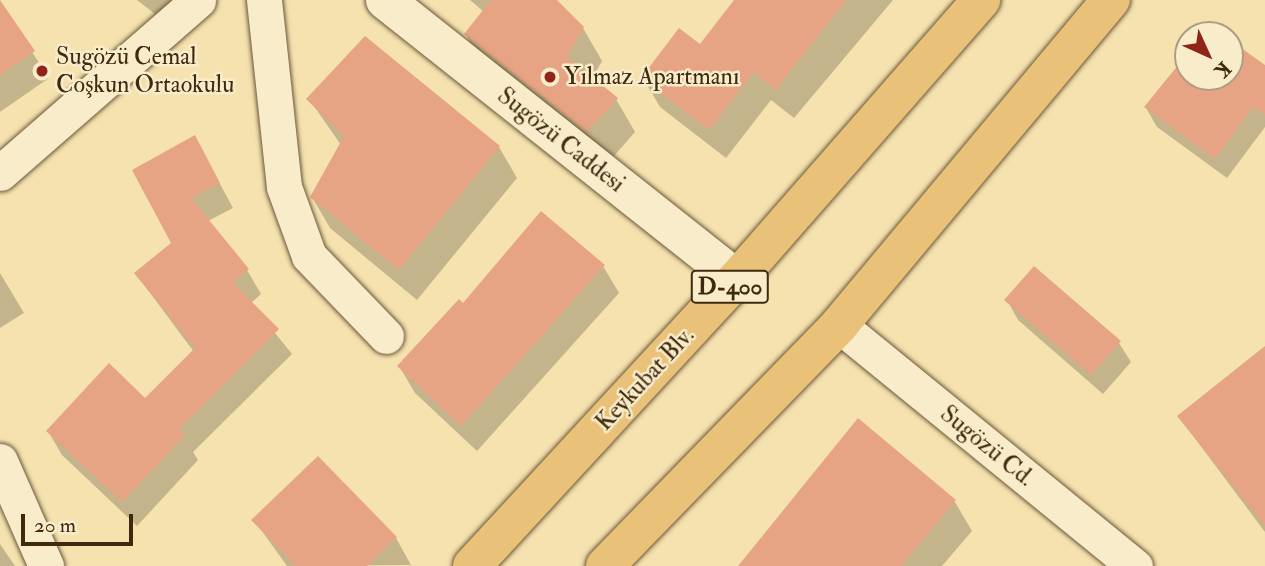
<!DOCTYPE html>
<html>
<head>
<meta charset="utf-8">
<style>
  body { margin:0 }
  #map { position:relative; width:1265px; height:566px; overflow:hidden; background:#f5e2af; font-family:"IM FELL Double Pica",serif }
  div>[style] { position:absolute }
  .shadow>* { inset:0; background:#0003 }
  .building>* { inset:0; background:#e7a484 }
  .roads { filter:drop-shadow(0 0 2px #6c5838) drop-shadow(0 0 2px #6c5838) }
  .street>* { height:35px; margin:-17.5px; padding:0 17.5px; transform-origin:17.5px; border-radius:17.5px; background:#f8eccb }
  .secondary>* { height:38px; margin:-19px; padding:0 19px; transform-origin:19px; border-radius:19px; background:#f8eccb }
  .highway>* { height:38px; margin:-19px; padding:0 19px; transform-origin:19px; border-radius:19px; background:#eac178 }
  .dots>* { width:19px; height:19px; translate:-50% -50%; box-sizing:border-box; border:4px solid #f8eccb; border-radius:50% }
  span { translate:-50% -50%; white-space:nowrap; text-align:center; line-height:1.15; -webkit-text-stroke:5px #f8eccb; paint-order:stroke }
  .shield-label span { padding:2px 5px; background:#f8eccb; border:2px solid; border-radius:5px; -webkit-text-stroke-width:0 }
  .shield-label { font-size:23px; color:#3f2a10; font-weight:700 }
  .poi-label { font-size:24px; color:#3f2a10 }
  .left { translate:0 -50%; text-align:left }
  .street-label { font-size:24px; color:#3f2a10 }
  .north { position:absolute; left:1174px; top:21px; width:70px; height:70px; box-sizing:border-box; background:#f8eccb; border:2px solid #ae9e80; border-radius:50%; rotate:135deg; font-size:19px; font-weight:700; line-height:28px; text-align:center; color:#3f2a10 }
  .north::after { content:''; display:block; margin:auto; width:24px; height:32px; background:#8f2418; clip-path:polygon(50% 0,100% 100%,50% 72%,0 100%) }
  .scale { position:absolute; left:21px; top:514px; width:112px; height:32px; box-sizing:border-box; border:4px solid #3f2a10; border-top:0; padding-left:9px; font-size:21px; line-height:24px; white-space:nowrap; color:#3f2a10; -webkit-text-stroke:5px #f8eccb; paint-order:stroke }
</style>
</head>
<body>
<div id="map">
  <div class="shadow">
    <div style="clip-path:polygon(137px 0,184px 0,160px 18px)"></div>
    <div style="clip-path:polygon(470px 0,554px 0,583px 28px,602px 61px,592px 79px,616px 99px,635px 132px,607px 164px,485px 67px,466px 35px,484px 12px)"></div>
    <div style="clip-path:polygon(739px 0,893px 0,794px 118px,771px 100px,726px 158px,660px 107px,643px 78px,700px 47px)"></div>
    <div style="clip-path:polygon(0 3px,49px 78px,0 112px)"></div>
    <div style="clip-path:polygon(1208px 27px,1219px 35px,1202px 35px)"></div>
    <div style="clip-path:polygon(1230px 42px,1265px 67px,1265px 127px,1227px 178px,1157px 127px,1146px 108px,1188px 53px,1188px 77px,1230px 77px)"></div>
    <div style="clip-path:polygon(309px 99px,499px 147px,517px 178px,417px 300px,330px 228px,312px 197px,341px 145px)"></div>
    <div style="clip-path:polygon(208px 162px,233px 208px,208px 221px,247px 270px,261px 294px,251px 303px,292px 354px,193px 452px,198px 460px,137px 526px,62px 455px,48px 431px,145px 400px,194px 352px,136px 274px,173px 243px,134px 170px)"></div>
    <div style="clip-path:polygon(603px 266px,619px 293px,477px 451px,415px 393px,399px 366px,463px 305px)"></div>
    <div style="clip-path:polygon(0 273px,24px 313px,0 328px)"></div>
    <div style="clip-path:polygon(1007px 300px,1119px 343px,1131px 362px,1103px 394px,1018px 320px)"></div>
    <div style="clip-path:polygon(1265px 348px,1265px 532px,1179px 417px)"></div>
    <div style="clip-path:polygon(859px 421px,955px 502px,972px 531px,942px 566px,740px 566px)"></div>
    <div style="clip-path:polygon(254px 520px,396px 538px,411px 565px,287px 566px)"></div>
    <div style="clip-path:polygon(0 544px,15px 566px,0 566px)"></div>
  </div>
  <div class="building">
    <div style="clip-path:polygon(0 0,35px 51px,0 75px)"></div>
    <div style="clip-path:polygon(491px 0,557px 0,584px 27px,567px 57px,618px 98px,587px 132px,464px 34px)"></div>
    <div style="clip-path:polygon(734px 0,846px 0,776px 90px,754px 72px,709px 130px,641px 78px,679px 28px,700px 44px)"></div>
    <div style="clip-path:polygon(365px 36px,500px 146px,399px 270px,310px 197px,344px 136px,306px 99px)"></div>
    <div style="clip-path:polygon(1230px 40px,1265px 65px,1265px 115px,1253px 107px,1215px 159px,1144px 107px,1188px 53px,1188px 77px,1230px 77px)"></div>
    <div style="clip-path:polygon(195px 135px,220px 183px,191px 198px,249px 269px,232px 282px,279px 329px,179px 429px,185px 435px,122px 502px,46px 431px,109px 363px,145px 398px,195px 348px,134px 273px,171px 243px,132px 170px)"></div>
    <div style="clip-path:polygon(541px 211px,605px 265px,461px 426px,397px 366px,459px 299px,463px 303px)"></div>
    <div style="clip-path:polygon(1034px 266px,1121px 341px,1091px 375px,1004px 300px)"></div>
    <div style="clip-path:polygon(1265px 346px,1265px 526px,1177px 416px)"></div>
    <div style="clip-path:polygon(858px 418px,956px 500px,901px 566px,738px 566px)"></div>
    <div style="clip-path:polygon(318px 456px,397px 537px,367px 566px,296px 566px,251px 520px)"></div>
  </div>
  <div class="roads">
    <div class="street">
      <div style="left:264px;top:0;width:188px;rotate:83.9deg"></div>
      <div style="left:284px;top:187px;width:73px;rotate:70.1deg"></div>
      <div style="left:309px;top:256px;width:111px;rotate:46.1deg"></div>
      <div style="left:0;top:173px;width:263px;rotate:-41.1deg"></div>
      <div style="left:839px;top:325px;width:382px;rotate:39.2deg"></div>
      <div style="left:0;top:461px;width:115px;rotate:66.3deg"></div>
    </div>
    <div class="secondary">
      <div style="left:385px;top:0;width:449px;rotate:38.4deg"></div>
    </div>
    <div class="highway">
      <div style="left:472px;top:566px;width:391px;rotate:-47.3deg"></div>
      <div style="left:737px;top:279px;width:371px;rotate:-48.8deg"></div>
      <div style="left:605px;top:566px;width:336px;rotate:-45.8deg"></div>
      <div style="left:839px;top:325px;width:424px;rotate:-50.1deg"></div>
    </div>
  </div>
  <div class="dots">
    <div style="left:42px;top:71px;background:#8f2418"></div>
    <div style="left:550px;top:77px;background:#8f2418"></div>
  </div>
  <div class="shield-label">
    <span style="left:730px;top:287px">D-400</span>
  </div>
  <div class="poi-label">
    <span class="left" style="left:56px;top:71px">Sugözü Cemal<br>Coşkun Ortaokulu</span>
    <span class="left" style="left:564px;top:77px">Yılmaz Apartmanı</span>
  </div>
  <div class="street-label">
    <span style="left:561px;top:140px;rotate:38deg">Sugözü Caddesi</span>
    <span style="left:645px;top:379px;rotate:-47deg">Keykubat Blv.</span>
    <span style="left:987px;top:446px;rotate:39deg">Sugözü Cd.</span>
  </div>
  <div class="north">K</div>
  <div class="scale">20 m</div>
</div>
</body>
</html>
